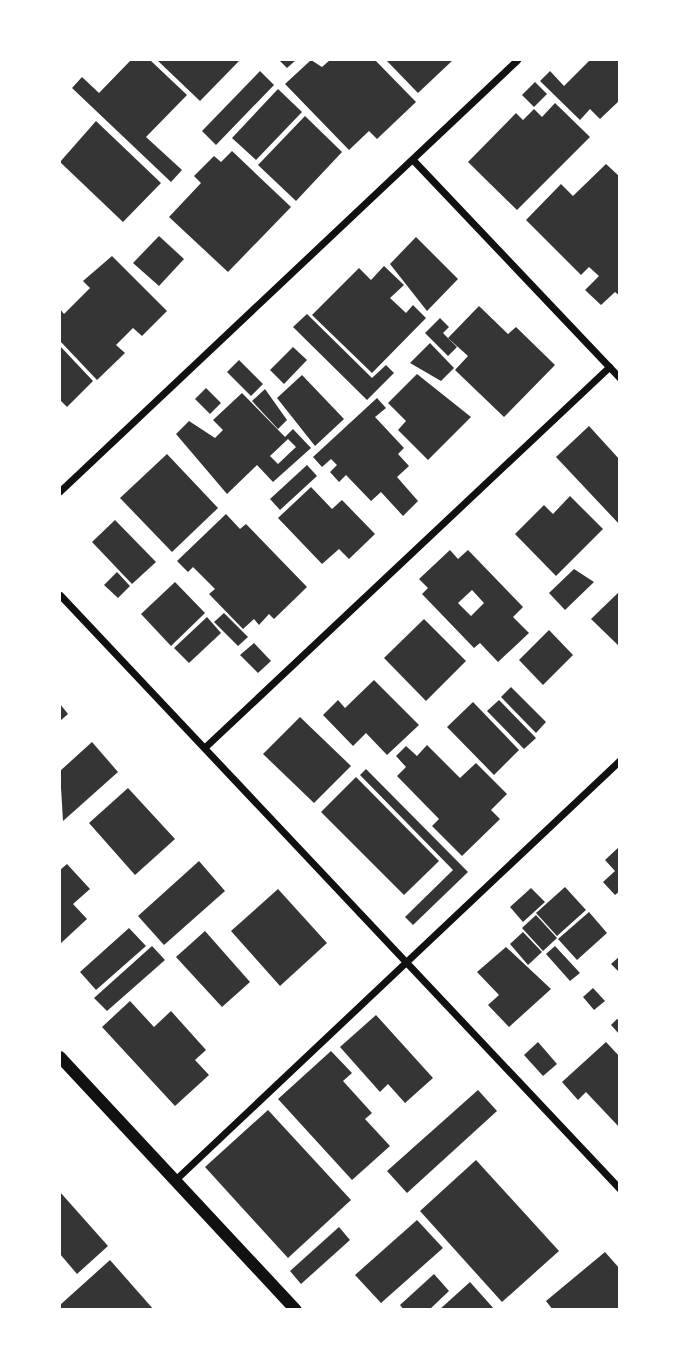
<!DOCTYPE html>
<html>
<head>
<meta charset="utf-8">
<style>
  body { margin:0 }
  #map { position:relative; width:679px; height:1369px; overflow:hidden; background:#fff; font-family:"PT Sans Narrow",sans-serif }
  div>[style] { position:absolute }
  .building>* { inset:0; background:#353535 }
  .minor>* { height:7px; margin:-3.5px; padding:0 3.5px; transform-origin:3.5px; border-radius:3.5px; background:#111 }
  .tertiary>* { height:12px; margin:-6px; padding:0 6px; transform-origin:6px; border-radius:6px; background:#111 }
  span { translate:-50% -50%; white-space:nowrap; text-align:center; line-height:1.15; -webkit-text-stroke:5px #fff; paint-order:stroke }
  .frame { position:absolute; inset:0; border:61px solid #fff; pointer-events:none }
</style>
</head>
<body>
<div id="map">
  <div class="building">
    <div style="clip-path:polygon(131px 60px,150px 60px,187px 95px,146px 137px,182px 170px,171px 182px,72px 88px,82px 77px,99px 93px)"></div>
    <div style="clip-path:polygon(157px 60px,240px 60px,200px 101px)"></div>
    <div style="clip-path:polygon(279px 60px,296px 60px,287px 68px)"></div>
    <div style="clip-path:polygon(311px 60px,322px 67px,330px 60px,375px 60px,416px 102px,377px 139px,369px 131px,349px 150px,285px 84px)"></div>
    <div style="clip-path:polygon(386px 60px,453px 60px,418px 93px)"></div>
    <div style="clip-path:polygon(590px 60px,620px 60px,620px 100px,600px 119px,590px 109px,580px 120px,540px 81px,550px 71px,564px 86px)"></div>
    <div style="clip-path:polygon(260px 71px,274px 85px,216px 145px,202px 131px)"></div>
    <div style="clip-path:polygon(535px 82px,547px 94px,534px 107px,522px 95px)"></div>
    <div style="clip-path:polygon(278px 89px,302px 112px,256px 160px,232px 138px)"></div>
    <div style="clip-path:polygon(555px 103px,590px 137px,517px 210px,468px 162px,516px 113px,523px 120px,534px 109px,542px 117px)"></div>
    <div style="clip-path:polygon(305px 116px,342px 152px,296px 201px,258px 165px)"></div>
    <div style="clip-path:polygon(96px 121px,161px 183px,123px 222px,60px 162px)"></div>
    <div style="clip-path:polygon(232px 151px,291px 207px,228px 272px,169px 217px,201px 183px,194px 176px,214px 156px,221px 162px)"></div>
    <div style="clip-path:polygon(606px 164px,620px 177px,620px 296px,615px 292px,601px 305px,585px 290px,599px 276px,589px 267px,581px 275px,526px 220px,561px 184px,573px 196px)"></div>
    <div style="clip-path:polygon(159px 236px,184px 259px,159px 286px,133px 263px)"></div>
    <div style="clip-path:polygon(416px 237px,458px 279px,427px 311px,390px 264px)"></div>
    <div style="clip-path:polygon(112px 256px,167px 311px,142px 336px,133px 328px,116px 345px,125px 353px,97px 380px,60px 341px,60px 309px,64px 314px,90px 288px,83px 281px)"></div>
    <div style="clip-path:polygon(384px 266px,404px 285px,390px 298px,406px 313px,413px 305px,426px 318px,372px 373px,312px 315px,359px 268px,371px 280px)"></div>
    <div style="clip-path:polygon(479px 306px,508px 334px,516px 327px,555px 365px,504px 417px,455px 370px,468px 356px,448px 338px)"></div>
    <div style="clip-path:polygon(307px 314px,372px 378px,386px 365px,394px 373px,367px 400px,293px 327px)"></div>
    <div style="clip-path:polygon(440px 318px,449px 327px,443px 333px,457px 347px,448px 356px,425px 333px)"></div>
    <div style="clip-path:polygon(430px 343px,454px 368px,441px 381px,410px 363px)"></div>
    <div style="clip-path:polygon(60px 346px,93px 381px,67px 407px,60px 400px)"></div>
    <div style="clip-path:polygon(293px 347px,307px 360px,284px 384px,270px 370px)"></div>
    <div style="clip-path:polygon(239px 360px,263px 384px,251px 396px,227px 372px)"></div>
    <div style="clip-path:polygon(417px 374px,471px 417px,428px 460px,398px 430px,406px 421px,388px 403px)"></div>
    <div style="clip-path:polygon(302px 375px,344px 419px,315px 446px,277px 398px)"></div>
    <div style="clip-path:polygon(206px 388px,221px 403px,210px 414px,195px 399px)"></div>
    <div style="clip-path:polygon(265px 389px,287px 420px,278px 429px,252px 401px)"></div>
    <div style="clip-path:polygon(evenodd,242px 393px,285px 437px,293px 429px,311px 448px,273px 482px,257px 465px,227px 494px,176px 434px,189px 421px,215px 438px,223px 430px,213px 420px,242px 393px,288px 439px,296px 447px,278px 464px,270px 456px,288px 439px)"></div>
    <div style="clip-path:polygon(377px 398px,386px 408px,375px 417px,404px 448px,398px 454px,409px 466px,397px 477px,418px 501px,403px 516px,381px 492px,371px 501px,346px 475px,339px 482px,330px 472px,337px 465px,331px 459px,322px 467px,313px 457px)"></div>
    <div style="clip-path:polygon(589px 426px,620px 460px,620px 525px,556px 457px)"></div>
    <div style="clip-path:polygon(167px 454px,218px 508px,172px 552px,120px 498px)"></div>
    <div style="clip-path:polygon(307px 465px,317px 476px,280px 510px,270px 499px)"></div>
    <div style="clip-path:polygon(311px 487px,332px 509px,342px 500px,375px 534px,349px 559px,339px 549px,322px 564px,278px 518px)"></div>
    <div style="clip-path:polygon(570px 496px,603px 529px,556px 576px,515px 534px,544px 505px,553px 514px)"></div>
    <div style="clip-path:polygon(226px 514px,240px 529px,246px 524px,307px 587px,274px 619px,269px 614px,259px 625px,254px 619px,243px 629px,209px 594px,215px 589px,193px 567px,188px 572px,177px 561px)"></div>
    <div style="clip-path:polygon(115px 520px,156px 562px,132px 584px,92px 542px)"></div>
    <div style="clip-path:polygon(evenodd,450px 550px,458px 559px,468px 550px,523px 607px,513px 617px,529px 633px,498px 662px,480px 643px,474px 648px,422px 594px,428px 588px,419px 579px,450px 550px,472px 590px,484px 603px,471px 616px,458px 603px,472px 590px)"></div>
    <div style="clip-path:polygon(574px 569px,594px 582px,565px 610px,549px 593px)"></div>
    <div style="clip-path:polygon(117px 572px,130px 586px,118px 598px,104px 585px)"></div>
    <div style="clip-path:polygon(175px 582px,205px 613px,171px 646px,141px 614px)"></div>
    <div style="clip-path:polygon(620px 591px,620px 647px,591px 619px)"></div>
    <div style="clip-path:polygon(224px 613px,248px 637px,238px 646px,214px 622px)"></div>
    <div style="clip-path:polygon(207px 617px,221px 633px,189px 663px,174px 648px)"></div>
    <div style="clip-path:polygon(424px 619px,466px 661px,426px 701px,384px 658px)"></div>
    <div style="clip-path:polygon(549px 630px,573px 655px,543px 685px,519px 660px)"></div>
    <div style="clip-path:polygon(254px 643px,271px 661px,258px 673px,240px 655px)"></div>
    <div style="clip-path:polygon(374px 680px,419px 725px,387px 755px,366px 733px,353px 746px,323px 715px,338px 700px,345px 708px)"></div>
    <div style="clip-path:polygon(511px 687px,546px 722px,536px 733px,501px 697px)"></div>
    <div style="clip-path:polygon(499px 700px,536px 738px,524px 749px,487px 711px)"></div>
    <div style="clip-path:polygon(473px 702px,519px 750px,494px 775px,447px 727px)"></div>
    <div style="clip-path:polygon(60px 704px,68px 714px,60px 721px)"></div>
    <div style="clip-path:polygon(300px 717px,351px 766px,314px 803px,263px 754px)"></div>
    <div style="clip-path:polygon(92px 742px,118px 772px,63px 821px,60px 771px)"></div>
    <div style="clip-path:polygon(427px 745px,460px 778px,476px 763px,507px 794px,491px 810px,500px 819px,462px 856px,432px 826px,439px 819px,397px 776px,406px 767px,396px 756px,406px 746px,417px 756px)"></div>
    <div style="clip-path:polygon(366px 769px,468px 872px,413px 925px,405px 917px,453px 870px,360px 775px)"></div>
    <div style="clip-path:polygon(356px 777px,439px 861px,404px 895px,321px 812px)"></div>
    <div style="clip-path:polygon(128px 788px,175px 839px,135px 875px,89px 823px)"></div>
    <div style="clip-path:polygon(620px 846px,620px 891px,615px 895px,603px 882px,615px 871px,605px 860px)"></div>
    <div style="clip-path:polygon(199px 861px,225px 891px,164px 945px,138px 916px)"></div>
    <div style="clip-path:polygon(67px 864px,90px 889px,73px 904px,87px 919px,60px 944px,60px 870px)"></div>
    <div style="clip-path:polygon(565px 887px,586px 910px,557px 936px,536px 913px)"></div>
    <div style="clip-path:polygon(531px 888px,545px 902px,523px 922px,510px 907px)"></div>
    <div style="clip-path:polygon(278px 889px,327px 943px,280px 986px,231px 931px)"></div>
    <div style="clip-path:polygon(589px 912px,607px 933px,577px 960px,558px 939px)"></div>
    <div style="clip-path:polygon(536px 915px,557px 938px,543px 951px,522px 928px)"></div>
    <div style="clip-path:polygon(129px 928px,146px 946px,96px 990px,80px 972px)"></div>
    <div style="clip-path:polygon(205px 931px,250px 982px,222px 1007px,176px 957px)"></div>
    <div style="clip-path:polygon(523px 932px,542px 952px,528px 965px,510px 944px)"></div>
    <div style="clip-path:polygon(152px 946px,165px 960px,107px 1011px,94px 998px)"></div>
    <div style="clip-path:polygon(555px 946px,580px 973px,570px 981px,546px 954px)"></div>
    <div style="clip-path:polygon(506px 947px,551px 989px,509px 1027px,488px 1005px,499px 995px,477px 972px)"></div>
    <div style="clip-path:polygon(620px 956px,620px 973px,611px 964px)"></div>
    <div style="clip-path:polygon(593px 988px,605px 1001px,594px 1010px,583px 997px)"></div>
    <div style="clip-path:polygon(130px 1001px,154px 1027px,171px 1011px,206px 1050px,195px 1060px,209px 1075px,175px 1106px,102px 1027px)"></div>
    <div style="clip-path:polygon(376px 1015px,433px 1078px,405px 1103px,388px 1084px,380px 1092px,340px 1047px)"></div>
    <div style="clip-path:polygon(617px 1019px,620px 1021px,620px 1035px,611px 1025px)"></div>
    <div style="clip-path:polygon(538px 1042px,557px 1064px,543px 1076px,524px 1055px)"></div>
    <div style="clip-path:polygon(606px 1042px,620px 1057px,620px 1128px,586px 1092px,578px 1100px,562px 1082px)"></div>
    <div style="clip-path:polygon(331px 1051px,352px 1073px,343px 1081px,372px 1113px,365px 1119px,390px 1146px,352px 1180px,278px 1099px)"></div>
    <div style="clip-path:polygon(478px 1090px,497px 1111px,407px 1193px,387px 1171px)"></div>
    <div style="clip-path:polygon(268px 1110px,351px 1200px,288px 1258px,205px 1167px)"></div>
    <div style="clip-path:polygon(476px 1160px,559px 1251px,502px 1302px,420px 1211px)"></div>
    <div style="clip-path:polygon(60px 1192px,108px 1246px,77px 1274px,60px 1254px)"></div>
    <div style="clip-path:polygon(417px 1220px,443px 1248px,381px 1303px,355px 1275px)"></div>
    <div style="clip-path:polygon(339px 1227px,350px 1240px,301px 1284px,290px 1271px)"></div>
    <div style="clip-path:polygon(605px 1252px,620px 1269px,620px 1310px,553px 1310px,546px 1301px)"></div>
    <div style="clip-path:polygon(110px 1260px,154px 1310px,60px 1310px,60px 1305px)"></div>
    <div style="clip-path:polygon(434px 1274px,449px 1291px,429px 1310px,404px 1310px,400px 1305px)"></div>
    <div style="clip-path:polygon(470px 1282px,495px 1310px,439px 1310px)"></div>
  </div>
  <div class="minor">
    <div style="left:413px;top:160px;width:301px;rotate:46.5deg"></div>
    <div style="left:60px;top:491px;width:628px;rotate:-43.32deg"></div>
    <div style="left:60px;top:595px;width:816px;rotate:46.69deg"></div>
    <div style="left:205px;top:747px;width:555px;rotate:-43.25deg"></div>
    <div style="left:176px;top:1179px;width:610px;rotate:-43.34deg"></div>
  </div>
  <div class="tertiary">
    <div style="left:60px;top:1057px;width:346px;rotate:47deg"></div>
  </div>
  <div class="frame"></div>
</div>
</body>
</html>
